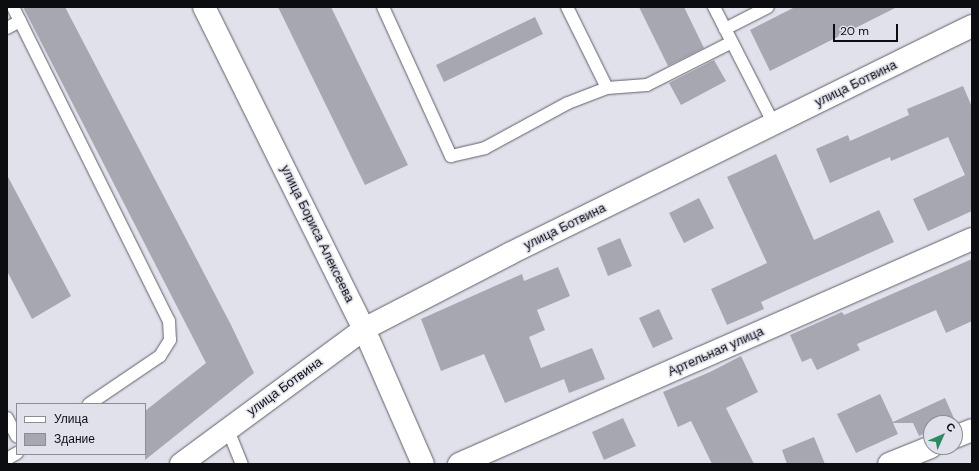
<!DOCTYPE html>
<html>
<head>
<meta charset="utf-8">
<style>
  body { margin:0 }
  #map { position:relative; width:979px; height:471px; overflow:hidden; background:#e1e1ec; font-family:"DM Sans",sans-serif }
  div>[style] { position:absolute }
  .building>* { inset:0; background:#a6a7b1 }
  .roads { filter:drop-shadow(0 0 1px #5e5f68) drop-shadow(0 0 1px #5e5f68) }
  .lane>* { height:12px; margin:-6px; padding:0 6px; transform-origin:6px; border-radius:6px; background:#fff }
  .street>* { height:22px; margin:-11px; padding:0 11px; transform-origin:11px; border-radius:11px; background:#fff }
  .secondary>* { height:22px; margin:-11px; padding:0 11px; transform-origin:11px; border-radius:11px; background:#fff }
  span { translate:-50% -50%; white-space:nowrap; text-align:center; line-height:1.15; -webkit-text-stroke:3px #e1e1ec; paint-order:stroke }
  .street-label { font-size:13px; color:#0c0d10 }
  .frame { position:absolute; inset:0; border:8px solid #0c0d10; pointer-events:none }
  .legend { position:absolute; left:16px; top:403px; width:130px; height:52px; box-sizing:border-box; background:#e1e1ec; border:1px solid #8c8c94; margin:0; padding:5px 7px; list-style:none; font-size:12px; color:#0c0d10 }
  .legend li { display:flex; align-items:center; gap:8px; height:20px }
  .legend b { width:20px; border:1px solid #8c8c94 }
  .north { position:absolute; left:923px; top:415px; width:40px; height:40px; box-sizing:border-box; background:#e1e1ec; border:1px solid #8c8c94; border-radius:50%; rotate:45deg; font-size:11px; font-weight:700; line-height:16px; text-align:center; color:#0c0d10 }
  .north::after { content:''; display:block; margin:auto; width:14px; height:18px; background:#2e8a61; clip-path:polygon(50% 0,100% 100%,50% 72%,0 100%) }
  .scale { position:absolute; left:833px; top:24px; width:65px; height:18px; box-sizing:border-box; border:2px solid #0c0d10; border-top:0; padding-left:5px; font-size:12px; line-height:14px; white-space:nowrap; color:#0c0d10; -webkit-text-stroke:3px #e1e1ec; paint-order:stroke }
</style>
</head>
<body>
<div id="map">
  <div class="building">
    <div style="clip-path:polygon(23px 7px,65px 7px,231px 325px,254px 373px,145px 460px,145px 411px,206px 363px)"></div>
    <div style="clip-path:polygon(278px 7px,331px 7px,408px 165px,365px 185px)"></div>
    <div style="clip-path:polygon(639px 7px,684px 7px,704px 48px,668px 66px)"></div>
    <div style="clip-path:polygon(795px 7px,897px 7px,770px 71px,750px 30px)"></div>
    <div style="clip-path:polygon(535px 17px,543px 34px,444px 82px,436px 65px)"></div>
    <div style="clip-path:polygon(714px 60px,726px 81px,681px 105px,669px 83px)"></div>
    <div style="clip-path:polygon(963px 86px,972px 107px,972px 211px,928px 231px,913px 199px,965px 175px,948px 137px,891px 161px,890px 157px,830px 183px,816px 149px,848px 135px,850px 141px,909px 115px,907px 109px)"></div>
    <div style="clip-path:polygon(776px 154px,814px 240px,879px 210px,894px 242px,761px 302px,764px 309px,727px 325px,711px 289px,767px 263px,727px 177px)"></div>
    <div style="clip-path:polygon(7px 175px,71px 296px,32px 319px,7px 271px)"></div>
    <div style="clip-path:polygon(699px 198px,714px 228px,684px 243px,669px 213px)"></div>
    <div style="clip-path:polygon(620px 238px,632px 266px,608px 276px,597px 248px)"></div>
    <div style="clip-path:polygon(972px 259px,972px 321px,946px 333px,936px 310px,857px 344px,860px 350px,817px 370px,811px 358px,802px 362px,790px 335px,842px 312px,844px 315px)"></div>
    <div style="clip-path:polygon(558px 267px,570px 296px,537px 310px,545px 330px,529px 337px,541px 368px,592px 348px,605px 379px,569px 393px,564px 379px,505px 403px,484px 354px,441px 371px,421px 319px,522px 274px,524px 281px)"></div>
    <div style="clip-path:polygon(659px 309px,673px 339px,653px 348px,639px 318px)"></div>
    <div style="clip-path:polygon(741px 356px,758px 392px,726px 408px,754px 464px,712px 464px,691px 421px,678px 427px,663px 392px,710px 372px)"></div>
    <div style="clip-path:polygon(880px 394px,893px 422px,945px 398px,956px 423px,931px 423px,931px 431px,919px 436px,913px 423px,893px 423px,898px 434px,856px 453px,837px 414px)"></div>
    <div style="clip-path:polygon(623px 418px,636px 446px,604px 460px,592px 432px)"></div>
    <div style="clip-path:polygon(814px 437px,825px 464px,787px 464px,782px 450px)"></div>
  </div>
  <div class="roads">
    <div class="lane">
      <div style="left:13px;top:7px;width:351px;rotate:63.6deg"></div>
      <div style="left:169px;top:321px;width:19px;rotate:87deg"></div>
      <div style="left:170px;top:340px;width:19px;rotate:122deg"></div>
      <div style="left:160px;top:356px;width:86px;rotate:145.9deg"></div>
      <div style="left:383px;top:7px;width:164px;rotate:65.5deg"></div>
      <div style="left:451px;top:156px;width:35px;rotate:-13deg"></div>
      <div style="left:485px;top:148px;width:94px;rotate:-28.5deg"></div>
      <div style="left:568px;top:103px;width:42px;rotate:-21deg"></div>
      <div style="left:607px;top:88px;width:40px;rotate:-4.3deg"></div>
      <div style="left:647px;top:85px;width:95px;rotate:-26.8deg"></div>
      <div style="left:567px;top:7px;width:90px;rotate:63.7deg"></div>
      <div style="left:714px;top:7px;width:131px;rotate:62.9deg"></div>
      <div style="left:7px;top:28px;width:15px;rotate:-28deg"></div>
      <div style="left:725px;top:29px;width:48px;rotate:-27.1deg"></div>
      <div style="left:7px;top:418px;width:21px;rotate:62deg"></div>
      <div style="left:228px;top:430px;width:37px;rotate:68deg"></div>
      <div style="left:7px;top:459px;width:12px;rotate:-31deg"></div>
    </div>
    <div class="street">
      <div style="left:955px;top:437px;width:18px;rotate:-22deg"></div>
      <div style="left:181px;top:464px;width:227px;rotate:-36.4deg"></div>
      <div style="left:364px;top:329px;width:163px;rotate:-27.3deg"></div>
      <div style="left:509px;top:254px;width:516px;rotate:-26.22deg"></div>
      <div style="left:459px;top:464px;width:560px;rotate:-23.68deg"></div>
      <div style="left:889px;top:464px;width:45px;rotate:-22deg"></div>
    </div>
    <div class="secondary">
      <div style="left:204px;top:7px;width:360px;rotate:63.6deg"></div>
      <div style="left:364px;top:329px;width:147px;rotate:66.4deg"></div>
    </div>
  </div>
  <div class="street-label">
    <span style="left:856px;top:84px;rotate:-26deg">улица Ботвина</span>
    <span style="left:565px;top:227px;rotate:-26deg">улица Ботвина</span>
    <span style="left:317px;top:234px;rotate:64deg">улица Бориса Алексеева</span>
    <span style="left:716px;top:352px;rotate:-24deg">Артельная улица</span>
    <span style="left:285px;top:387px;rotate:-36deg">улица Ботвина</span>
  </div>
  <div class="frame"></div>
  <ul class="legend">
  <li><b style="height:5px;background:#fff"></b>Улица</li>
  <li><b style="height:11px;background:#a6a7b1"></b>Здание</li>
  </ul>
  <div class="north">С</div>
  <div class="scale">20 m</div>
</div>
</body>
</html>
